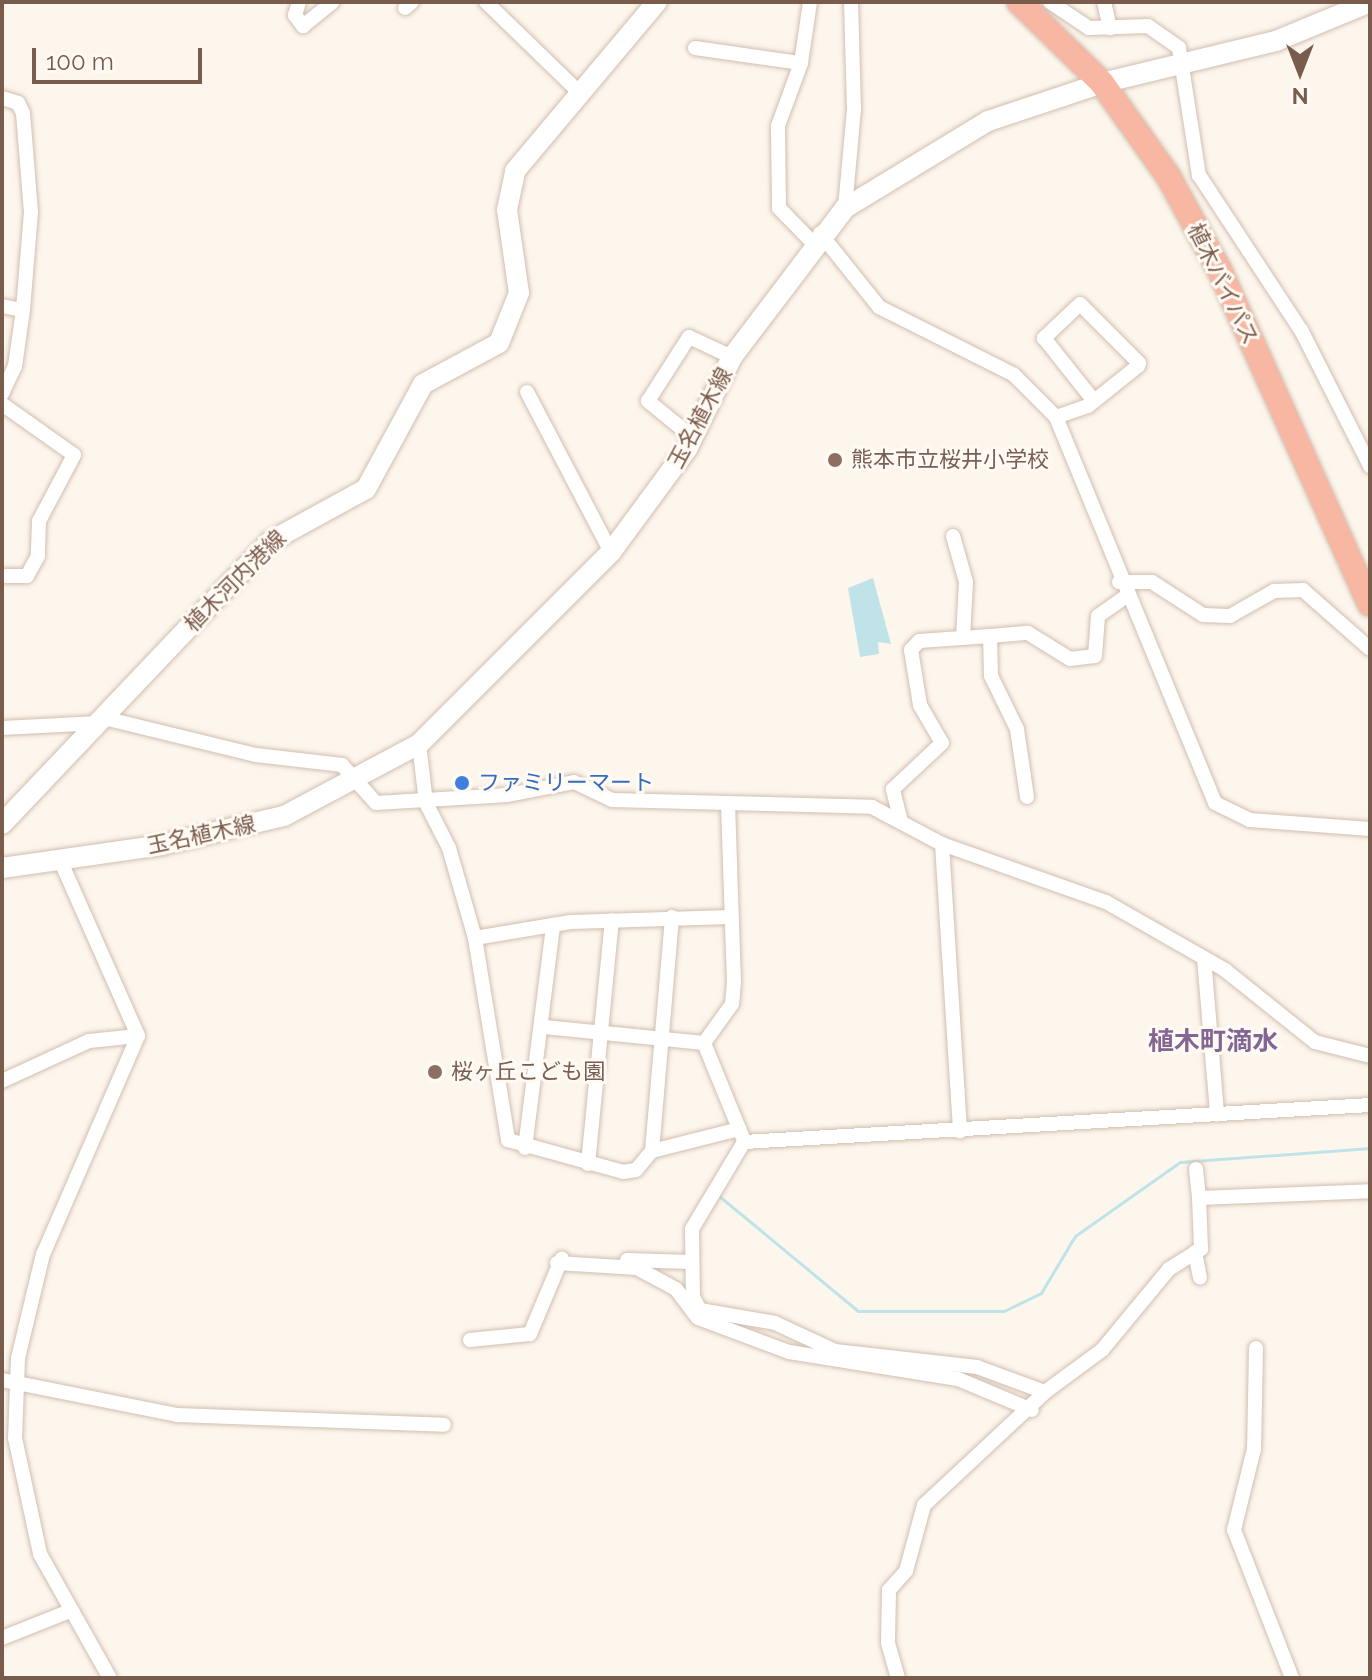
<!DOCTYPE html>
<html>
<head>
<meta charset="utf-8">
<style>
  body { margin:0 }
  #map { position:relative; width:1372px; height:1680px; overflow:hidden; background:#fdf6ec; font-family:Raleway,"Noto Sans JP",sans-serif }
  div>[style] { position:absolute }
  .water>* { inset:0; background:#bfe3e8 }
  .stream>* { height:3px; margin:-1.5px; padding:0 1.5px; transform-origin:1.5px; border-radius:1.5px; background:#bfe3e8 }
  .roads { filter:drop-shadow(0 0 2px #d1beb0) drop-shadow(0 0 2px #d1beb0) }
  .street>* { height:14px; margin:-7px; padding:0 7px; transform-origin:7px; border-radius:7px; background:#fff }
  .secondary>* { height:20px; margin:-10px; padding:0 10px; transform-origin:10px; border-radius:10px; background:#fff }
  .highway>* { height:24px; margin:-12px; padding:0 12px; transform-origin:12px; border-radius:12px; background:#f7b7a3 }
  .dots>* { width:22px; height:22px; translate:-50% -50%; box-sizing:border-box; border:4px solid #fffaf3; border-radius:50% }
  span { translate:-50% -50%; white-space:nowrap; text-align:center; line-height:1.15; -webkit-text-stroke:6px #fffaf3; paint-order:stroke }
  .street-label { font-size:22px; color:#7a5c4d }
  .education-label { font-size:22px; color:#785e54 }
  .left { translate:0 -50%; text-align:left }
  .shop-label { font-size:22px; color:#366cbe }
  .quarter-label { font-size:26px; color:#846695; font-weight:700 }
  .frame { position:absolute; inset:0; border:4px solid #7a5c4d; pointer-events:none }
  .north { position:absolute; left:1260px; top:32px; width:80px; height:80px; -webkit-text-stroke:6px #fffaf3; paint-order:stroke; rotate:180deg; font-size:22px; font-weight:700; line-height:32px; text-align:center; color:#7a5c4d }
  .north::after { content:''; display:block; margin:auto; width:28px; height:36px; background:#7a5c4d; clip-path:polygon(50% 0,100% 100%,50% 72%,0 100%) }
  .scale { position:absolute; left:32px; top:48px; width:170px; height:36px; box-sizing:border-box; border:4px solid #7a5c4d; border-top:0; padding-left:10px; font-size:24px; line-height:28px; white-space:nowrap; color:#7a5c4d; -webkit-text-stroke:6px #fffaf3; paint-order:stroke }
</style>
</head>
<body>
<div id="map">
  <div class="water">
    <div style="clip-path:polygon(873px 578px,891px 644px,878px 642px,879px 654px,860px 657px,848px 588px)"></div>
  </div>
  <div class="stream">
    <div style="left:719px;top:1196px;width:180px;rotate:39.6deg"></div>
    <div style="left:858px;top:1311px;width:146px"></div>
    <div style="left:1004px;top:1311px;width:41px;rotate:-25.9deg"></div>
    <div style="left:1041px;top:1293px;width:66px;rotate:-59.2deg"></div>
    <div style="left:1075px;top:1236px;width:128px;rotate:-35.2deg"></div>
    <div style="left:1180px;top:1162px;width:191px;rotate:-4.2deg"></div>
  </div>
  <div class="roads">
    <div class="street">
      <div style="left:299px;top:2px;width:14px;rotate:107deg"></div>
      <div style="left:295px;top:15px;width:14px;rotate:54deg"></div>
      <div style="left:303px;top:26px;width:38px;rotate:-39deg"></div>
      <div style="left:486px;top:2px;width:131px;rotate:44.1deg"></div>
      <div style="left:1050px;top:2px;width:47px;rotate:33.7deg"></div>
      <div style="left:1089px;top:28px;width:59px;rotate:-1.9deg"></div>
      <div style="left:1148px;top:26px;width:38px;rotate:35deg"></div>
      <div style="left:1179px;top:48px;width:129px;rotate:81.1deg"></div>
      <div style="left:1199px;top:175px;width:186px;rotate:56.7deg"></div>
      <div style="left:1301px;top:330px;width:153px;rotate:63.1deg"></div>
      <div style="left:1104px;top:2px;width:27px;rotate:77deg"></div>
      <div style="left:405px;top:8px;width:9px;rotate:-41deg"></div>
      <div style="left:695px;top:48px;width:107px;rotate:8.1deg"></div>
      <div style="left:801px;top:63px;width:62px;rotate:-81.6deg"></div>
      <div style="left:801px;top:63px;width:67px;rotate:110.1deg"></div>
      <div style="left:778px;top:126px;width:82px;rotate:89.3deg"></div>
      <div style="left:779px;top:208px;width:49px;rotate:45.8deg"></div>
      <div style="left:2px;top:98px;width:17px;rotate:17deg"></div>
      <div style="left:18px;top:103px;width:11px;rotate:63deg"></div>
      <div style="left:23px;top:113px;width:99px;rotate:85.4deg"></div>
      <div style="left:31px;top:212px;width:98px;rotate:94.7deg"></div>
      <div style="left:845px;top:208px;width:99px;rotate:-84.8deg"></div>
      <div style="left:854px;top:109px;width:107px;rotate:-91.6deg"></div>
      <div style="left:820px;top:233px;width:95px;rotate:51.4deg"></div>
      <div style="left:879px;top:307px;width:151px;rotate:26.7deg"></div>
      <div style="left:1014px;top:375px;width:59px;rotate:45deg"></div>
      <div style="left:1056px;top:417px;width:417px;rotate:67.6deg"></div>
      <div style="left:1215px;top:803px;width:39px;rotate:26deg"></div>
      <div style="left:1250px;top:820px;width:120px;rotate:4.3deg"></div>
      <div style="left:2px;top:306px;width:21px;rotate:11deg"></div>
      <div style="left:23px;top:310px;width:57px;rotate:98.1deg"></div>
      <div style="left:15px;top:366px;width:31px;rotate:115deg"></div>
      <div style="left:527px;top:392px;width:181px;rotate:62.3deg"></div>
      <div style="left:2px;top:404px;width:88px;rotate:35.3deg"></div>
      <div style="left:74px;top:455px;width:75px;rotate:117.9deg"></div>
      <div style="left:39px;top:521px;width:35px;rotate:92deg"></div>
      <div style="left:38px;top:556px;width:23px;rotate:119deg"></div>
      <div style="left:27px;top:576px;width:25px;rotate:180deg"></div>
      <div style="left:1056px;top:417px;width:34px;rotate:-19deg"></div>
      <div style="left:1088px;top:406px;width:64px;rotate:-38.7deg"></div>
      <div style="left:1138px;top:366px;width:3px;rotate:-72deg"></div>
      <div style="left:1139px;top:363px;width:83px;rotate:-135deg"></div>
      <div style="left:1080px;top:304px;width:50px;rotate:136.6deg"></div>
      <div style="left:1044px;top:338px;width:80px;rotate:51.6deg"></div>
      <div style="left:681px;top:428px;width:43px;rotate:-140.7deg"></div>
      <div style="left:648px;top:401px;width:76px;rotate:-57.4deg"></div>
      <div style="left:689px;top:337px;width:47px;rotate:24.9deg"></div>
      <div style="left:953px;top:536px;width:48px;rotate:74.2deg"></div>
      <div style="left:966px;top:582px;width:56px;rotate:93.1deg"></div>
      <div style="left:1119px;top:582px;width:33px"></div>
      <div style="left:1152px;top:582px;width:61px;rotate:32.9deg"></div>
      <div style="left:1203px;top:615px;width:27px;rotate:2deg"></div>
      <div style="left:1230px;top:616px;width:51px;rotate:-29.6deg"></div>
      <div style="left:1274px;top:591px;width:29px;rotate:-2deg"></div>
      <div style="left:1303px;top:590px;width:89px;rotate:41.4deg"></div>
      <div style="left:104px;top:718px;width:156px;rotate:13.7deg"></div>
      <div style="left:256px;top:755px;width:87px;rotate:6.6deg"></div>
      <div style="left:342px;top:765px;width:51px;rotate:48.2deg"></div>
      <div style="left:376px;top:803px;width:132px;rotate:-3.5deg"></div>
      <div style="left:508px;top:795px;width:67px;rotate:-11.1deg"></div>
      <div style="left:574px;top:782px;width:42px;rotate:25.3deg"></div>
      <div style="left:612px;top:800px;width:260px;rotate:1.5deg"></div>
      <div style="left:872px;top:807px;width:79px;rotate:27.9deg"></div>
      <div style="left:942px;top:844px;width:174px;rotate:19.5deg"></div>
      <div style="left:1106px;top:902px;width:137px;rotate:29.7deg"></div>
      <div style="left:1225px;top:970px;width:115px;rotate:38.7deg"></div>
      <div style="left:1315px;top:1042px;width:57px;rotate:14.3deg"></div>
      <div style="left:2px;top:728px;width:97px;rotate:-3deg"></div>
      <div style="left:419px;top:744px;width:59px;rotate:83.2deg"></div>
      <div style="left:426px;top:803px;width:51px;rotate:62.9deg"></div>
      <div style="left:449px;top:848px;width:94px;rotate:73.9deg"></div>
      <div style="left:475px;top:938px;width:205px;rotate:80.7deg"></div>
      <div style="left:508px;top:1140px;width:119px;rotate:15.5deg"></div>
      <div style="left:623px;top:1172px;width:13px;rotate:-9deg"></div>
      <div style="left:636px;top:1170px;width:25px;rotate:-50deg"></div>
      <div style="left:652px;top:1151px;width:90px;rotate:-14.2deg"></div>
      <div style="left:1027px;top:797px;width:69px;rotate:-98.4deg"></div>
      <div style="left:1017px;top:729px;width:59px;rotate:-116.1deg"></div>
      <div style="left:991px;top:676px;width:40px;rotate:-91.4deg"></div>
      <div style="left:990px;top:636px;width:38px;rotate:-5deg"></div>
      <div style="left:1028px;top:633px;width:49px;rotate:31.8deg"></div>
      <div style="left:1070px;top:659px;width:25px;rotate:-7deg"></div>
      <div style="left:1095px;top:656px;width:40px;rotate:-85.7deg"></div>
      <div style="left:1098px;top:616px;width:33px;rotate:-35deg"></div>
      <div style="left:728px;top:803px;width:179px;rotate:88.1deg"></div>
      <div style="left:734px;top:982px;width:22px;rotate:95deg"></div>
      <div style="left:732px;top:1004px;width:48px;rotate:125.7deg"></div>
      <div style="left:704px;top:1043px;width:103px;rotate:67.7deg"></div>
      <div style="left:901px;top:822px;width:34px;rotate:-104deg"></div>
      <div style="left:893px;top:789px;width:67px;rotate:-43.2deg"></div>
      <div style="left:942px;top:743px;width:44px;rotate:-120.1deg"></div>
      <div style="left:920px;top:705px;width:56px;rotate:-99.3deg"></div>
      <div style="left:911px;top:650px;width:12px;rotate:-48deg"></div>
      <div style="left:919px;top:641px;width:71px;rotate:-4deg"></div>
      <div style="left:942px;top:844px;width:288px;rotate:86.4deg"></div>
      <div style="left:61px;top:862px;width:190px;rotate:66.1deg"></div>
      <div style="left:138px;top:1036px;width:238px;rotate:113.5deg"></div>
      <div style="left:43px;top:1254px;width:107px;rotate:103.5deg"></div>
      <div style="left:18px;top:1358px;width:80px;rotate:92.1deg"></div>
      <div style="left:15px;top:1438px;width:119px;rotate:77.8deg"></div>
      <div style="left:40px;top:1554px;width:142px;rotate:60.6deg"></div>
      <div style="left:475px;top:938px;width:97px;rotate:-9.5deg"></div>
      <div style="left:571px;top:922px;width:159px;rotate:-1.8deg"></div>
      <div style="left:1204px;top:958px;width:157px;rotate:85.2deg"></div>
      <div style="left:544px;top:1027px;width:161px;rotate:5.7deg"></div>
      <div style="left:2px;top:1081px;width:96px;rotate:-24.7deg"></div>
      <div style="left:89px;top:1041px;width:49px;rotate:-5.8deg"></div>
      <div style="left:744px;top:1142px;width:101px;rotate:120.9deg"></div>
      <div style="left:692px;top:1229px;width:68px;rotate:89.2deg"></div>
      <div style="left:693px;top:1297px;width:15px;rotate:62deg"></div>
      <div style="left:700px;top:1310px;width:76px;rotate:9.8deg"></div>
      <div style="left:775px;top:1323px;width:66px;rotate:25deg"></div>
      <div style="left:835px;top:1351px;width:143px;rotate:6.4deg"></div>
      <div style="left:977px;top:1367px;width:72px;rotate:20.2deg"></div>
      <div style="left:1045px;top:1392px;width:71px;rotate:-36.4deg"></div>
      <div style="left:1102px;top:1350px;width:105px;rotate:-50.4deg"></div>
      <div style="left:1169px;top:1269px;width:38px;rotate:-32deg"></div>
      <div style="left:1201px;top:1249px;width:51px;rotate:-92.2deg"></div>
      <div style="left:1199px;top:1198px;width:171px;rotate:-2.3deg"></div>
      <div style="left:744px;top:1142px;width:627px;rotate:-3.38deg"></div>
      <div style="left:525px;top:1148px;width:225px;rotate:-82.8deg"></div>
      <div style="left:652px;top:1151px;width:235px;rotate:-85.1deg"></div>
      <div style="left:588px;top:1164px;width:245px;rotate:-84.4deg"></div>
      <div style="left:1196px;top:1169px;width:29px;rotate:84deg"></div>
      <div style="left:1195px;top:1252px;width:26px;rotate:79deg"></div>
      <div style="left:627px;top:1260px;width:64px;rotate:1.8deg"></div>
      <div style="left:557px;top:1263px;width:80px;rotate:3.6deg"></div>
      <div style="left:637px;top:1268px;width:44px;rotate:28.3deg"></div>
      <div style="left:676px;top:1289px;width:36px;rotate:53deg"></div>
      <div style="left:698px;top:1318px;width:97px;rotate:20.5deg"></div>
      <div style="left:789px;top:1352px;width:171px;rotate:9.1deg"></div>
      <div style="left:958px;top:1379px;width:80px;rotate:22.7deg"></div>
      <div style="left:470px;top:1340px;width:60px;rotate:-5.7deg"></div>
      <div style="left:530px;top:1334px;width:82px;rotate:-67.2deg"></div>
      <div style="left:1256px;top:1348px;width:101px;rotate:91.1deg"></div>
      <div style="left:1254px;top:1449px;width:83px;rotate:103.9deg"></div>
      <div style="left:1234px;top:1530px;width:159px;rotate:68.6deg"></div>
      <div style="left:2px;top:1380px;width:178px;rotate:11.3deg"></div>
      <div style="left:177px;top:1415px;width:267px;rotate:2.1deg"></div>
      <div style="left:2px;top:1638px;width:75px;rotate:-21.8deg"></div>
      <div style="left:898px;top:1678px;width:36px;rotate:-106deg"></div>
      <div style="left:888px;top:1643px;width:53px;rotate:-88.9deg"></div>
      <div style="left:889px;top:1590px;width:25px;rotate:-48deg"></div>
      <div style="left:906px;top:1571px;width:68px;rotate:-74.7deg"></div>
      <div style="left:924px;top:1505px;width:166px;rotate:-43deg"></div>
    </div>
    <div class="secondary">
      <div style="left:2px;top:824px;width:390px;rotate:-46.5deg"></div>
      <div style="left:271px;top:541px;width:108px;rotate:-28.7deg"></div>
      <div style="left:366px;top:489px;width:119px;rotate:-61.5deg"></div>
      <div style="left:423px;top:384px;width:86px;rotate:-28.3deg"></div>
      <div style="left:499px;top:343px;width:54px;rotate:-68.2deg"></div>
      <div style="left:519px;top:293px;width:84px;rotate:-98.2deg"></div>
      <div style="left:507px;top:210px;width:40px;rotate:-78deg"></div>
      <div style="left:515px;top:171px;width:221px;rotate:-50deg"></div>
      <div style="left:2px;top:868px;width:161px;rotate:-8.2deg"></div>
      <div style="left:161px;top:845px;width:126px;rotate:-13.3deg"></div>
      <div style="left:284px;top:816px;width:153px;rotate:-28.1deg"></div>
      <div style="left:419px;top:744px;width:272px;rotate:-45deg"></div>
      <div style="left:611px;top:552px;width:128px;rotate:-53.6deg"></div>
      <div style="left:687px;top:449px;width:102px;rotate:-63.9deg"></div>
      <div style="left:732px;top:357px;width:187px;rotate:-52.8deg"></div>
      <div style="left:845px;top:208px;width:167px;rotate:-31.3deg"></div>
      <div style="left:988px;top:121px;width:120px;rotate:-18.4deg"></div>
      <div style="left:1102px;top:83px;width:179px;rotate:-13.6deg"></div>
      <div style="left:1276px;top:41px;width:102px;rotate:-22.5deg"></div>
    </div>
    <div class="highway">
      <div style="left:1019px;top:2px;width:116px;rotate:44.3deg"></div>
      <div style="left:1102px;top:83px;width:114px;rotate:54.6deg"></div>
      <div style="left:1168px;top:176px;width:108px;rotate:61.3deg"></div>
      <div style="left:1220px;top:271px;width:365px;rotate:65.8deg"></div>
    </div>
  </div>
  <div class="dots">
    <div style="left:835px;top:460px;background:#8d6e63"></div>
    <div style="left:462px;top:783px;background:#3f7fe0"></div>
    <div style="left:435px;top:1072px;background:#8d6e63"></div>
  </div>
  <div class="street-label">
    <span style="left:1223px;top:284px;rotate:64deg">植木バイパス</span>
    <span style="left:700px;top:418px;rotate:-62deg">玉名植木線</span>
    <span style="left:235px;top:581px;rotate:-45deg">植木河内港線</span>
    <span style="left:201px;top:835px;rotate:-12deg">玉名植木線</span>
  </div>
  <div class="education-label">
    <span class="left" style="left:851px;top:460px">熊本市立桜井小学校</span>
    <span class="left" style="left:451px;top:1072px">桜ヶ丘こども園</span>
  </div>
  <div class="shop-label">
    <span class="left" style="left:478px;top:783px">ファミリーマート</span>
  </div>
  <div class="quarter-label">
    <span style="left:1213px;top:1042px">植木町滴水</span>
  </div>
  <div class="frame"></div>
  <div class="north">N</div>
  <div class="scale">100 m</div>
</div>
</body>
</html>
